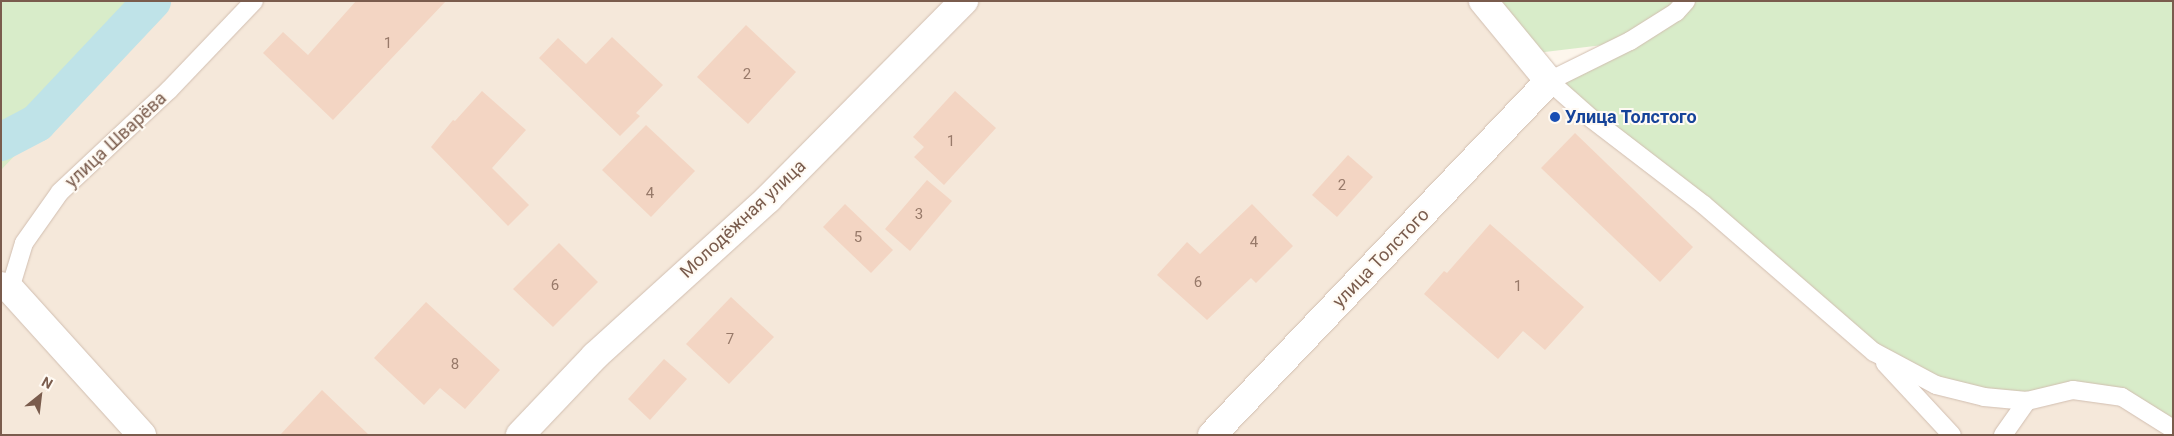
<!DOCTYPE html>
<html>
<head>
<meta charset="utf-8">
<style>
  body { margin:0 }
  #map { position:relative; width:2174px; height:436px; overflow:hidden; background:#fdf6ec; font-family:Roboto,sans-serif }
  div>[style] { position:absolute }
  .residential>* { inset:0; background:#f5e8da }
  .green>* { inset:0; background:#d8ecc9 }
  .canal>* { height:38px; margin:-19px; padding:0 19px; transform-origin:19px; border-radius:19px; background:#bfe3e8 }
  .building>* { inset:0; background:#f3d5c3 }
  .roads { filter:drop-shadow(0 0 1px #d1beb0) drop-shadow(0 0 1px #d1beb0) }
  .lane>* { height:18px; margin:-9px; padding:0 9px; transform-origin:9px; border-radius:9px; background:#fff }
  .street>* { height:28px; margin:-14px; padding:0 14px; transform-origin:14px; border-radius:14px; background:#fff }
  .dots>* { width:14px; height:14px; translate:-50% -50%; box-sizing:border-box; border:2px solid #fffaf3; border-radius:50% }
  span { translate:-50% -50%; white-space:nowrap; text-align:center; line-height:1.15; -webkit-text-stroke:4px #fffaf3; paint-order:stroke }
  .number-label { font-size:15px; color:#987a6a }
  .number-label span { -webkit-text-stroke-width:0 }
  .transit-label { font-size:18px; color:#164399; font-weight:700 }
  .left { translate:0 -50%; text-align:left }
  .street-label { font-size:18px; color:#7a5c4d }
  .frame { position:absolute; inset:0; border:2px solid #7a5c4d; pointer-events:none }
  .north { position:absolute; left:15px; top:371px; width:50px; height:50px; -webkit-text-stroke:4px #fffaf3; paint-order:stroke; rotate:29deg; font-size:14px; font-weight:700; line-height:20px; text-align:center; color:#7a5c4d }
  .north::after { content:''; display:block; margin:auto; width:18px; height:22px; background:#7a5c4d; clip-path:polygon(50% 0,100% 100%,50% 72%,0 100%) }
</style>
</head>
<body>
<div id="map">
  <div class="residential">
    <div style="clip-path:polygon(152px 1px,1483px 1px,1549px 81px,2073px 390px,2122px 397px,2173px 435px,1px 435px,1px 142px)"></div>
  </div>
  <div class="green">
    <div style="clip-path:polygon(1px 1px,162px 1px,1px 170px)"></div>
    <div style="clip-path:polygon(1483px 1px,2173px 1px,2173px 429px,2122px 397px,1984px 397px,1874px 352px,1549px 81px,1628px 42px,1528px 54px)"></div>
  </div>
  <div class="canal">
    <div style="left:1px;top:142px;width:41px;rotate:-27.8deg"></div>
    <div style="left:37px;top:123px;width:168px;rotate:-46.7deg"></div>
  </div>
  <div class="building">
    <div style="clip-path:polygon(356px 1px,446px 1px,333px 120px,263px 53px,283px 32px,308px 55px)"></div>
    <div style="clip-path:polygon(746px 25px,796px 72px,748px 124px,697px 77px)"></div>
    <div style="clip-path:polygon(612px 37px,663px 85px,636px 113px,640px 116px,620px 136px,539px 58px,558px 38px,586px 64px)"></div>
    <div style="clip-path:polygon(482px 91px,526px 130px,492px 168px,529px 205px,508px 226px,431px 147px,453px 120px,455px 121px)"></div>
    <div style="clip-path:polygon(955px 91px,996px 128px,944px 185px,914px 157px,924px 147px,913px 137px)"></div>
    <div style="clip-path:polygon(646px 125px,695px 171px,651px 217px,602px 170px)"></div>
    <div style="clip-path:polygon(1575px 133px,1693px 247px,1660px 282px,1541px 168px)"></div>
    <div style="clip-path:polygon(1348px 155px,1373px 177px,1337px 217px,1312px 195px)"></div>
    <div style="clip-path:polygon(927px 180px,952px 201px,910px 251px,885px 229px)"></div>
    <div style="clip-path:polygon(845px 204px,893px 250px,871px 273px,823px 227px)"></div>
    <div style="clip-path:polygon(1252px 204px,1293px 246px,1256px 283px,1251px 278px,1207px 320px,1157px 275px,1187px 242px,1200px 254px)"></div>
    <div style="clip-path:polygon(1490px 224px,1584px 307px,1545px 350px,1523px 331px,1498px 359px,1424px 294px,1444px 271px,1447px 273px)"></div>
    <div style="clip-path:polygon(559px 243px,598px 282px,553px 327px,513px 289px)"></div>
    <div style="clip-path:polygon(731px 297px,774px 337px,729px 384px,686px 344px)"></div>
    <div style="clip-path:polygon(426px 302px,500px 370px,465px 409px,440px 388px,424px 405px,374px 358px)"></div>
    <div style="clip-path:polygon(664px 359px,687px 379px,650px 420px,628px 399px)"></div>
    <div style="clip-path:polygon(322px 390px,369px 435px,280px 435px)"></div>
  </div>
  <div class="roads">
    <div class="lane">
      <div style="left:1686px;top:1px;width:15px;rotate:132deg"></div>
      <div style="left:1676px;top:12px;width:54px;rotate:147.8deg"></div>
      <div style="left:1630px;top:41px;width:90px;rotate:153.7deg"></div>
      <div style="left:1549px;top:81px;width:57px;rotate:41.5deg"></div>
      <div style="left:1592px;top:119px;width:141px;rotate:37.5deg"></div>
      <div style="left:1704px;top:205px;width:225px;rotate:40.9deg"></div>
      <div style="left:1874px;top:352px;width:70px;rotate:28deg"></div>
      <div style="left:1936px;top:385px;width:49px;rotate:14deg"></div>
      <div style="left:1984px;top:397px;width:43px;rotate:5.3deg"></div>
      <div style="left:2027px;top:401px;width:47px;rotate:-13.4deg"></div>
      <div style="left:2073px;top:390px;width:49px;rotate:8.1deg"></div>
      <div style="left:2122px;top:397px;width:60px;rotate:32.1deg"></div>
      <div style="left:10px;top:289px;width:48px;rotate:-73.1deg"></div>
      <div style="left:24px;top:243px;width:62px;rotate:-54.8deg"></div>
      <div style="left:60px;top:192px;width:149px;rotate:-43.1deg"></div>
      <div style="left:169px;top:90px;width:123px;rotate:-46.3deg"></div>
      <div style="left:1885px;top:363px;width:98px;rotate:47.1deg"></div>
      <div style="left:2003px;top:435px;width:42px;rotate:-54.8deg"></div>
    </div>
    <div class="street">
      <div style="left:1px;top:286px;width:9px;rotate:18deg"></div>
      <div style="left:10px;top:289px;width:197px;rotate:47.9deg"></div>
      <div style="left:520px;top:435px;width:109px;rotate:-46.5deg"></div>
      <div style="left:595px;top:356px;width:234px;rotate:-42.2deg"></div>
      <div style="left:768px;top:199px;width:279px;rotate:-45.3deg"></div>
      <div style="left:1212px;top:435px;width:489px;rotate:-46.4deg"></div>
      <div style="left:1549px;top:81px;width:104px;rotate:-129.5deg"></div>
    </div>
  </div>
  <div class="dots">
    <div style="left:1555px;top:117px;background:#1a4fb4"></div>
  </div>
  <div class="number-label">
    <span style="left:388px;top:44px">1</span>
    <span style="left:747px;top:75px">2</span>
    <span style="left:951px;top:142px">1</span>
    <span style="left:1342px;top:186px">2</span>
    <span style="left:650px;top:194px">4</span>
    <span style="left:919px;top:215px">3</span>
    <span style="left:858px;top:238px">5</span>
    <span style="left:1254px;top:243px">4</span>
    <span style="left:1198px;top:283px">6</span>
    <span style="left:555px;top:286px">6</span>
    <span style="left:1518px;top:287px">1</span>
    <span style="left:730px;top:340px">7</span>
    <span style="left:455px;top:365px">8</span>
  </div>
  <div class="transit-label">
    <span class="left" style="left:1565px;top:117px">Улица Толстого</span>
  </div>
  <div class="street-label">
    <span style="left:116px;top:140px;rotate:-43deg">улица Шварёва</span>
    <span style="left:743px;top:219px;rotate:-43deg">Молодёжная улица</span>
    <span style="left:1381px;top:258px;rotate:-46deg">улица Толстого</span>
  </div>
  <div class="frame"></div>
  <div class="north">N</div>
</div>
</body>
</html>
